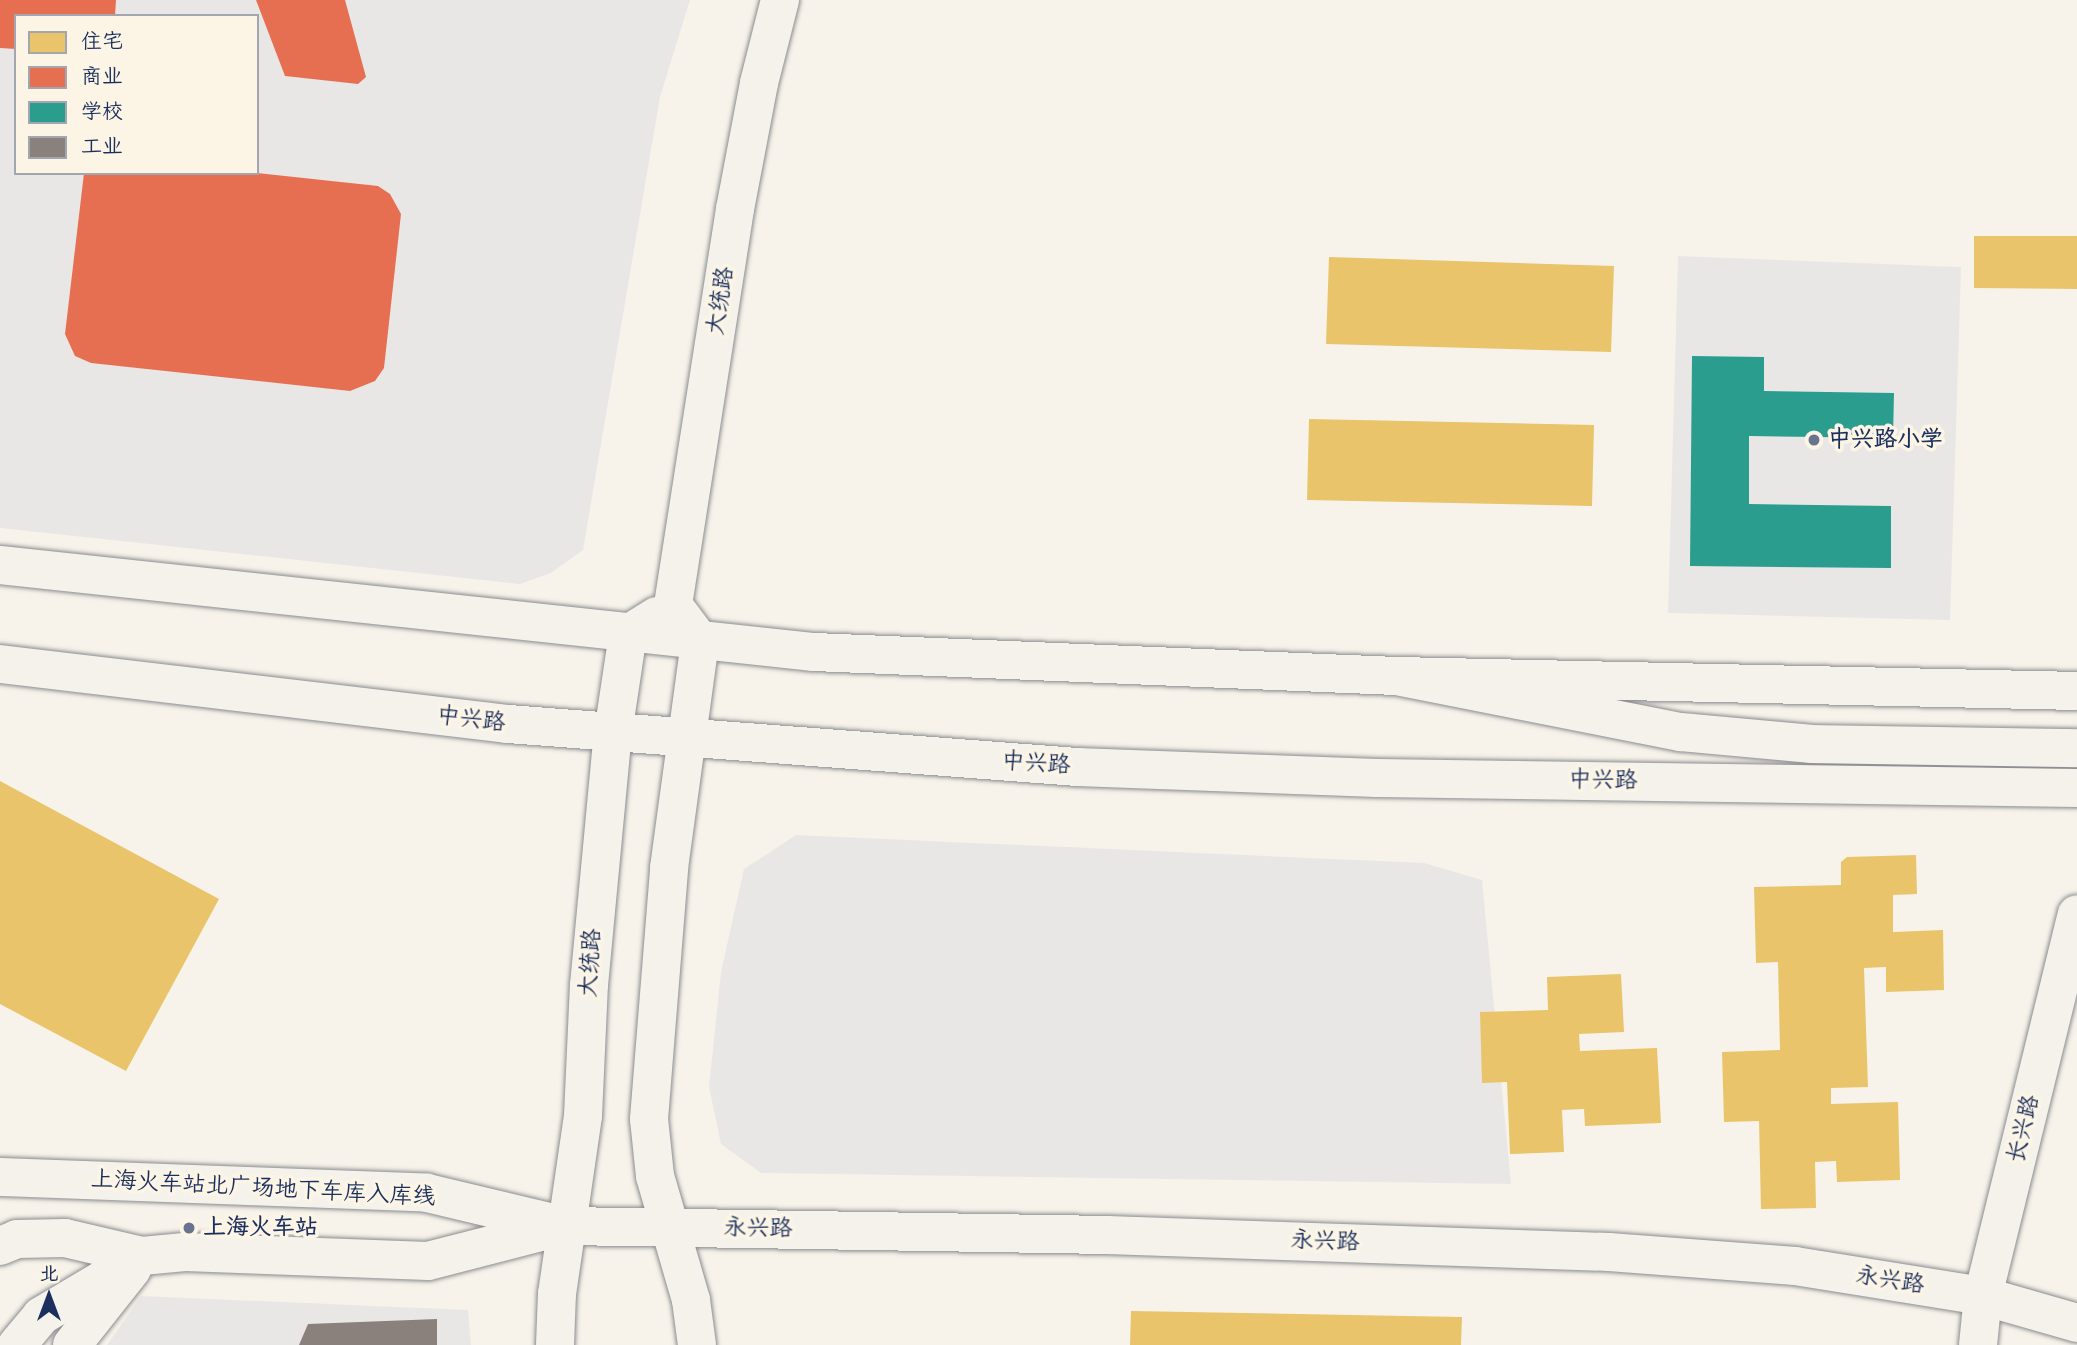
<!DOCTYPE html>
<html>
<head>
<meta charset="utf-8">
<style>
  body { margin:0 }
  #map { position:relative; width:2077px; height:1345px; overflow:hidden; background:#f7f3ea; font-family:Kalam,"LXGW WenKai TC",sans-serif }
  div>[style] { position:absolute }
  .built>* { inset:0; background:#e9e7e6 }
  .homes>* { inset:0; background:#e9c46a }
  .shops>* { inset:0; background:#e76f51 }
  .schools>* { inset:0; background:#2a9d8f }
  .industry>* { inset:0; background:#8a817c }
  .roads { filter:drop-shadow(0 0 2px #8a8c91) drop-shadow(0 0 2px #8a8c91) }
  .minor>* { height:38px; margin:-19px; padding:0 19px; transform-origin:19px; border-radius:19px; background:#f5f2ec }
  .major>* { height:38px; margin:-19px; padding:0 19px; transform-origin:19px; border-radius:19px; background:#f5f2ec }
  .highway>* { height:38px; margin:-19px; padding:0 19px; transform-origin:19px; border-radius:19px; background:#f5f2ec }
  .dots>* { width:19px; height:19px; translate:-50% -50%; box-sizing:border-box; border:4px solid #fcf5e5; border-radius:50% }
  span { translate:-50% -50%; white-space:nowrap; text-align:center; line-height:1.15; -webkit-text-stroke:7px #fcf5e5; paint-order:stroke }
  .street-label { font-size:23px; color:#1b2f5e }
  .poi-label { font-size:23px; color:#1b2f5e; font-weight:700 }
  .left { translate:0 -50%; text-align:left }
  .legend { position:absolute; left:14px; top:14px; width:245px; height:161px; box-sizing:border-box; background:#fcf5e5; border:2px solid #a2a6af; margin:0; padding:9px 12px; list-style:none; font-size:21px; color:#1b2f5e }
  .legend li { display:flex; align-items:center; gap:14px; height:35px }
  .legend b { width:35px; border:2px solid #a2a6af }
  .north { position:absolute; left:14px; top:1261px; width:70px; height:70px; -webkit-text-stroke:5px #fcf5e5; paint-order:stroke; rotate:0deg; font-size:19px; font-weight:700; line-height:28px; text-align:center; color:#1b2f5e }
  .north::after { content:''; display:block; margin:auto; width:24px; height:32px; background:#1b2f5e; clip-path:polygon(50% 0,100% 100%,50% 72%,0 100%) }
</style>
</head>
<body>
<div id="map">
  <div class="built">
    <div style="clip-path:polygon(evenodd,0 0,690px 0,660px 97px,583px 550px,551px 573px,520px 584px,0 528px,0 0,16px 16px,257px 16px,257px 173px,16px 173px,16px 16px)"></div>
    <div style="clip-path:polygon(1678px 256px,1961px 267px,1950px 620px,1668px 613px)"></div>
    <div style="clip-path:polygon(796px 835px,1424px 863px,1482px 880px,1511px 1184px,761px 1173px,721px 1144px,709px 1087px,721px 972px,744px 869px)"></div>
    <div style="clip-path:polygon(141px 1296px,468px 1310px,471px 1345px,107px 1345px)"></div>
  </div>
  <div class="homes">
    <div style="clip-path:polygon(1974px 236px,2077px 236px,2077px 289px,1974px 288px)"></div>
    <div style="clip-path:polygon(1329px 257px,1614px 266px,1611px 352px,1326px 344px)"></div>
    <div style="clip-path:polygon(1309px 419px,1594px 425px,1592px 506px,1307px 500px)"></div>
    <div style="clip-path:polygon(0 781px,219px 899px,126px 1071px,0 1004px)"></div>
    <div style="clip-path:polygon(1916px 855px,1917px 894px,1893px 895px,1893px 932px,1943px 930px,1944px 990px,1886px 992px,1886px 967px,1864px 968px,1868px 1087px,1831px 1088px,1831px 1104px,1898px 1102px,1900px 1180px,1837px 1182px,1836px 1161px,1815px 1162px,1816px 1208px,1761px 1209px,1759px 1121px,1724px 1122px,1722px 1052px,1780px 1050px,1778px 962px,1756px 963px,1754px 887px,1841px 885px,1841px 862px,1847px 857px)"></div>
    <div style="clip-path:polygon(1621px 974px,1624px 1032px,1579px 1034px,1580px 1051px,1657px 1048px,1661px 1123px,1585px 1126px,1584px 1109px,1562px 1110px,1564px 1152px,1510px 1154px,1507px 1082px,1482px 1083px,1480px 1012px,1548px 1010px,1547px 977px)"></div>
    <div style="clip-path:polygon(1131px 1311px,1462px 1317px,1461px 1345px,1130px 1345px)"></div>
  </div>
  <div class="shops">
    <div style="clip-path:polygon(0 0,116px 0,115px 16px,16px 16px,16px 49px,0 48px)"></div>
    <div style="clip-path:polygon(256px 0,345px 0,366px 77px,358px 84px,285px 76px)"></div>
    <div style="clip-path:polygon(84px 173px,257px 173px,378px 186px,390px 194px,401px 214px,384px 368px,375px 381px,350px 391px,91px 363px,75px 356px,65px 334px)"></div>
  </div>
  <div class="schools">
    <div style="clip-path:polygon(1692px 356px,1764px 357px,1764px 391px,1894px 393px,1893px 438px,1749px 436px,1749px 504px,1891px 506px,1891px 568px,1690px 566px)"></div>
  </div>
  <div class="industry">
    <div style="clip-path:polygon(437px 1319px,437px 1345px,299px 1345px,308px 1324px)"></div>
  </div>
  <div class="roads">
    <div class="minor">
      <div style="left:0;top:1177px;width:427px;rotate:2.1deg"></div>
      <div style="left:427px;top:1193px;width:143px;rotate:13.4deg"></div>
      <div style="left:566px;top:1226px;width:541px;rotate:0.95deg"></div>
      <div style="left:1107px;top:1235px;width:502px;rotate:1.94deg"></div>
      <div style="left:1609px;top:1252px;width:187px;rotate:4.3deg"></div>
      <div style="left:1795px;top:1266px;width:190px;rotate:9.1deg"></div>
      <div style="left:1983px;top:1296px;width:98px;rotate:16deg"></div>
      <div style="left:0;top:1246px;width:18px;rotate:-22deg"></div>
      <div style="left:17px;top:1239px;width:48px;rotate:-1.2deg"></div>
      <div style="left:65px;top:1238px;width:79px;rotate:13.2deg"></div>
      <div style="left:142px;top:1256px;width:43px;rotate:-5.3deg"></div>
      <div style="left:185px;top:1252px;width:243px;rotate:2.1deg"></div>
      <div style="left:428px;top:1261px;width:136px;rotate:-14.4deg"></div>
      <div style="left:17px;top:1345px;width:38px;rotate:-50deg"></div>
      <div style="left:41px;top:1316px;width:117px;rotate:-30.7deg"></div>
      <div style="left:72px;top:1345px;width:97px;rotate:-51.7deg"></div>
      <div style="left:555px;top:1345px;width:51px;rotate:-87.8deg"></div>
      <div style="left:557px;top:1294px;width:180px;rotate:-81.7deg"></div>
      <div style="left:583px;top:1116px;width:131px;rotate:-87.4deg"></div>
      <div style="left:589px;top:985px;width:253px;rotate:-84.6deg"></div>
      <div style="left:613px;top:733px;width:100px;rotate:-81.4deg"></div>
      <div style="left:628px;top:634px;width:34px;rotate:-32deg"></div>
      <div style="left:697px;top:1345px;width:45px;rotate:-97.6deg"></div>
      <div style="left:691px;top:1300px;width:129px;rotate:-106.2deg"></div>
      <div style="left:655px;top:1176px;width:57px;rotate:-96deg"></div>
      <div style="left:649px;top:1119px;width:252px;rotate:-85.4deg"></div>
      <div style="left:669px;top:868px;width:229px;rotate:-82.2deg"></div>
      <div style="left:700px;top:641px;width:45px;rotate:-126.9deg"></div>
      <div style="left:673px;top:605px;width:401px;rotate:-81.1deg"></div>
      <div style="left:735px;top:209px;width:128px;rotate:-79.2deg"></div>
      <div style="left:759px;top:83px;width:86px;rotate:-75.8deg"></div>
      <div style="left:1978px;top:1345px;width:49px;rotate:-84.2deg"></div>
      <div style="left:1983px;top:1296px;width:393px;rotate:-76.2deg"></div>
    </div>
    <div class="major">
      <div style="left:0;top:565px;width:819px;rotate:6.1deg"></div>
      <div style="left:814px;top:652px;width:583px;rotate:2.36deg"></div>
      <div style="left:1397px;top:676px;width:680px;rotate:1.26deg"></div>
      <div style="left:0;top:664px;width:512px;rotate:6.74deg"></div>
      <div style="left:508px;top:724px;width:571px;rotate:4.32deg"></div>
      <div style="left:1077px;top:767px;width:300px;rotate:2.1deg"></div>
      <div style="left:1377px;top:778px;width:700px;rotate:0.82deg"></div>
    </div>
    <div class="highway">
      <div style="left:1397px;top:676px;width:289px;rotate:11.2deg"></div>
      <div style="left:1681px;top:732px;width:132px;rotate:5.2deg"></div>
      <div style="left:1812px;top:744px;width:265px;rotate:0.9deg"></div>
    </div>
  </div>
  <div class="dots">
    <div style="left:1814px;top:440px;background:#68748f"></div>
    <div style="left:189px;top:1228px;background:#68748f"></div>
  </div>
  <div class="street-label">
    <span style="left:721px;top:301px;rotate:-81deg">大统路</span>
    <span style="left:471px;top:720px;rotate:7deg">中兴路</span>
    <span style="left:1036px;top:764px;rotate:4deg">中兴路</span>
    <span style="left:1603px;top:781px;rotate:1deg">中兴路</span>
    <span style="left:591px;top:963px;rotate:-86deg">大统路</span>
    <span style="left:2024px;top:1129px;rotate:-76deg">长兴路</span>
    <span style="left:263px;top:1189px;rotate:3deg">上海火车站北广场地下车库入库线</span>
    <span style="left:758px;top:1229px;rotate:1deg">永兴路</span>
    <span style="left:1325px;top:1242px;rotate:2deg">永兴路</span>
    <span style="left:1890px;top:1281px;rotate:9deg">永兴路</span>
  </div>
  <div class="poi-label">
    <span class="left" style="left:1828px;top:440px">中兴路小学</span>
    <span class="left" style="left:203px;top:1228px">上海火车站</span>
  </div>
  <ul class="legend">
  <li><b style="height:19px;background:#e9c46a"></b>住宅</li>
  <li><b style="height:19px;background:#e76f51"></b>商业</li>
  <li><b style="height:19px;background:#2a9d8f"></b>学校</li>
  <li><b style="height:19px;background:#8a817c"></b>工业</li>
  </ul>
  <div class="north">北</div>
</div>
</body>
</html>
